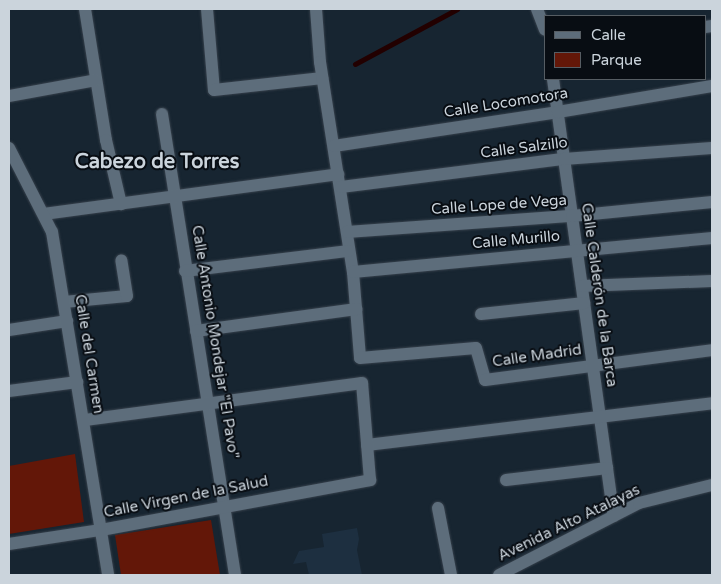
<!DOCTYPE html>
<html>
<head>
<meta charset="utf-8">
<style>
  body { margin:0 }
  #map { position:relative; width:721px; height:584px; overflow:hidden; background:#172531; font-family:"Varela Round",sans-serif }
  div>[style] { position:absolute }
  .built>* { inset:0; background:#1d2f40 }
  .green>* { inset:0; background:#631708 }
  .stream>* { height:5px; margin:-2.5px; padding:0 2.5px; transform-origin:2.5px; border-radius:2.5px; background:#200 }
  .roads { filter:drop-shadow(0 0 1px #37414c) drop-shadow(0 0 1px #37414c) }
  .street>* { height:12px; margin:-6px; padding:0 6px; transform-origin:6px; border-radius:6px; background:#5d6d7b }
  .secondary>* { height:12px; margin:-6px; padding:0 6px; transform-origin:6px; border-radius:6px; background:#5d6d7b }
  span { translate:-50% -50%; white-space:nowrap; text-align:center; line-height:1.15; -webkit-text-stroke:4px #080d13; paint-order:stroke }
  .street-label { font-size:15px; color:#cbd4dc }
  .district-label { font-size:20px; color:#cbd4dc; font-weight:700 }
  .frame { position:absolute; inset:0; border:10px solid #cbd4dc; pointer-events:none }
  .legend { position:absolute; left:544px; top:15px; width:162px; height:65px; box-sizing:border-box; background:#080d13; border:1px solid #565d63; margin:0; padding:6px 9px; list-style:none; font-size:15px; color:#cbd4dc }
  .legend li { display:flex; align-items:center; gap:10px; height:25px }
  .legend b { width:25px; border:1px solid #565d63 }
</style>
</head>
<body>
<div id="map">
  <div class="built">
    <div style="clip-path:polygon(357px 528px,359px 539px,357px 550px,362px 575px,309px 575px,306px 562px,293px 564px,299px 551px,324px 547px,322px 534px)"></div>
  </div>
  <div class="green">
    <div style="clip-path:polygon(75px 454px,84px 522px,9px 534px,9px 466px)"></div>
    <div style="clip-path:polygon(211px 520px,220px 575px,121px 575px,115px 535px)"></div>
  </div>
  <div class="stream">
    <div style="left:355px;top:64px;width:116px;rotate:-28.3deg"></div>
  </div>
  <div class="roads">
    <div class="street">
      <div style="left:85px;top:9px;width:133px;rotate:80.9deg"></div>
      <div style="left:106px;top:140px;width:66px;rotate:76.8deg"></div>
      <div style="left:207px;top:9px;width:81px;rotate:85.1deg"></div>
      <div style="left:214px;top:90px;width:109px;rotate:-6.3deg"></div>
      <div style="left:316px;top:9px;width:53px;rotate:85.7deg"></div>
      <div style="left:320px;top:62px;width:213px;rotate:81.1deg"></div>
      <div style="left:353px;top:272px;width:86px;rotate:85.3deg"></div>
      <div style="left:360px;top:358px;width:116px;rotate:-4.9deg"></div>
      <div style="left:476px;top:348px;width:33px;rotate:74deg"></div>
      <div style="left:485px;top:380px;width:229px;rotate:-7.5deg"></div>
      <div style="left:537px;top:9px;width:22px;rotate:69deg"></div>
      <div style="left:705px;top:27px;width:7px;rotate:-8deg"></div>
      <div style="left:553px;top:79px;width:441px;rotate:82.1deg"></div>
      <div style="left:9px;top:96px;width:88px;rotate:-10.4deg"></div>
      <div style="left:162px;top:114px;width:467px;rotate:81deg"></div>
      <div style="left:334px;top:146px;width:227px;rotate:-8.6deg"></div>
      <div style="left:558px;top:112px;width:156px;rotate:-9.6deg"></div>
      <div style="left:341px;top:187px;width:225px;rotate:-7.2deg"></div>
      <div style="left:564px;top:159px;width:148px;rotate:-4.3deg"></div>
      <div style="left:44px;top:214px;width:297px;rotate:-7.7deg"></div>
      <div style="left:347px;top:232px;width:226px;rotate:-4.1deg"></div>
      <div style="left:572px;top:216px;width:141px;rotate:-5.7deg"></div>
      <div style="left:185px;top:271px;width:165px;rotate:-7deg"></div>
      <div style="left:353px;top:272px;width:361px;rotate:-5.4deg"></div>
      <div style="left:582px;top:286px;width:130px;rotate:-2.2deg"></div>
      <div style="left:64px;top:302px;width:63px;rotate:-5.4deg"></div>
      <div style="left:127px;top:296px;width:36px;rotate:-99deg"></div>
      <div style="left:481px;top:314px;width:104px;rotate:-6.1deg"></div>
      <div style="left:9px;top:330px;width:59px;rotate:-8.8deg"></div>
      <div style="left:196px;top:331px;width:162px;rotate:-7.8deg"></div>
      <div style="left:9px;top:391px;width:69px;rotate:-7.5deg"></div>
      <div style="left:367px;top:445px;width:348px;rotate:-6.9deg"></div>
      <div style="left:506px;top:480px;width:102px;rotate:-6.8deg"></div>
      <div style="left:438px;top:508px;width:68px;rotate:79deg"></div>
      <div style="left:9px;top:544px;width:93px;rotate:-8.7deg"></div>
      <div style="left:101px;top:530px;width:274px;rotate:-10.5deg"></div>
      <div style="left:370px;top:480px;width:97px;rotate:-94.7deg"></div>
      <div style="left:362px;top:383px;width:281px;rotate:172.4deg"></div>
    </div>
    <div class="secondary">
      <div style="left:9px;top:148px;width:94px;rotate:62.9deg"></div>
      <div style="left:52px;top:232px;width:348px;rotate:80.7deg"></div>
      <div style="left:499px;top:575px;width:157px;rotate:-27.2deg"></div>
      <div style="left:639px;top:503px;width:75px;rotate:-13.9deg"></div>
    </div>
  </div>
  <div class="street-label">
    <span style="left:506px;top:103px;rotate:-9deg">Calle Locomotora</span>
    <span style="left:524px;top:148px;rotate:-7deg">Calle Salzillo</span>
    <span style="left:499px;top:205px;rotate:-4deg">Calle Lope de Vega</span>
    <span style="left:516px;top:240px;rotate:-5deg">Calle Murillo</span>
    <span style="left:599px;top:295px;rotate:82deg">Calle Calderón de la Barca</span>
    <span style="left:215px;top:342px;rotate:81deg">Calle Antonio Mondejar "El Pavo"</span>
    <span style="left:89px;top:354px;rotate:81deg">Calle del Carmen</span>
    <span style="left:537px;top:356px;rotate:-8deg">Calle Madrid</span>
    <span style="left:186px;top:497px;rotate:-11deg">Calle Virgen de la Salud</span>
    <span style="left:569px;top:523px;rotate:-26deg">Avenida Alto Atalayas</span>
  </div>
  <div class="district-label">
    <span style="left:157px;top:162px">Cabezo de Torres</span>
  </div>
  <div class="frame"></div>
  <ul class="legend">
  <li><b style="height:6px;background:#5d6d7b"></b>Calle</li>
  <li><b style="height:14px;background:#631708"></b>Parque</li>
  </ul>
</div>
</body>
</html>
